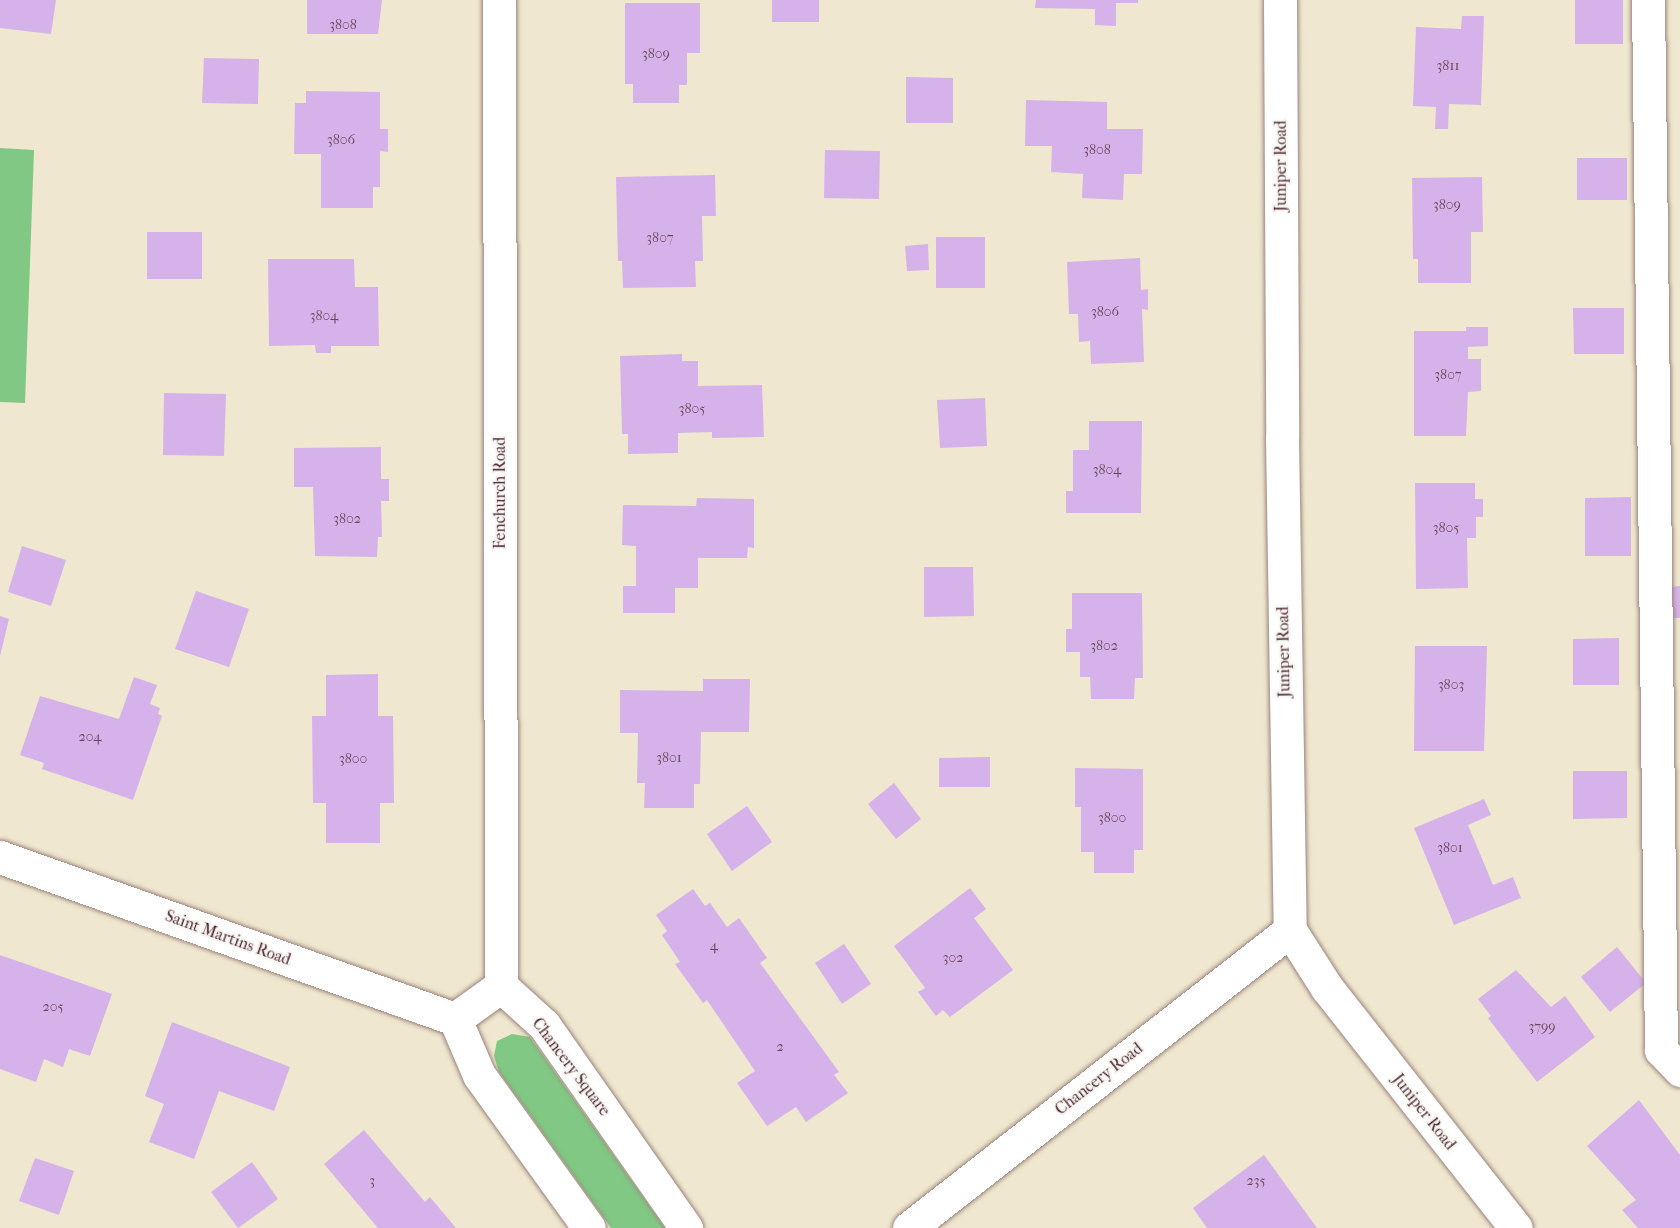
<!DOCTYPE html>
<html>
<head>
<meta charset="utf-8">
<style>
  body { margin:0 }
  #map { position:relative; width:1680px; height:1228px; overflow:hidden; background:#efe7cf; font-family:"IM FELL French Canon",serif }
  div>[style] { position:absolute }
  .green>* { inset:0; background:#81c884 }
  .building>* { inset:0; background:#d5b3ea }
  .roads { filter:drop-shadow(0 0 2px #9c837d) drop-shadow(0 0 2px #9c837d) }
  .minor>* { height:33px; margin:-16.5px; padding:0 16.5px; transform-origin:16.5px; border-radius:16.5px; background:#fff }
  span { translate:-50% -50%; white-space:nowrap; text-align:center; line-height:1.15; -webkit-text-stroke:4.5px #f6f6f2; paint-order:stroke }
  .number-label { font-size:14px; color:#6d445b }
  .number-label span { -webkit-text-stroke-width:0 }
  .street-label { font-size:16px; color:#4a1f2b }
</style>
</head>
<body>
<div id="map">
  <div class="green">
    <div style="clip-path:polygon(0 148px,34px 150px,25px 403px,0 402px)"></div>
    <div style="clip-path:polygon(512px 1034px,530px 1037px,665px 1228px,611px 1228px,499px 1072px,494px 1056px,497px 1041px)"></div>
  </div>
  <div class="building">
    <div style="clip-path:polygon(0 0,56px 0,51px 34px,0 28px)"></div>
    <div style="clip-path:polygon(307px 0,382px 0,378px 34px,307px 34px)"></div>
    <div style="clip-path:polygon(772px 0,819px 0,819px 22px,772px 22px)"></div>
    <div style="clip-path:polygon(1036px 0,1138px 0,1138px 3px,1116px 3px,1116px 26px,1095px 25px,1095px 9px,1035px 8px)"></div>
    <div style="clip-path:polygon(1575px 0,1623px 0,1623px 44px,1575px 44px)"></div>
    <div style="clip-path:polygon(625px 3px,700px 3px,700px 53px,687px 53px,687px 85px,679px 85px,679px 103px,633px 103px,633px 84px,625px 84px)"></div>
    <div style="clip-path:polygon(1462px 16px,1484px 16px,1481px 105px,1449px 104px,1448px 129px,1435px 129px,1436px 107px,1413px 106px,1416px 27px,1461px 29px)"></div>
    <div style="clip-path:polygon(204px 58px,259px 59px,258px 104px,202px 103px)"></div>
    <div style="clip-path:polygon(906px 77px,953px 78px,953px 123px,906px 123px)"></div>
    <div style="clip-path:polygon(306px 91px,380px 92px,380px 129px,388px 129px,388px 152px,380px 151px,380px 187px,373px 187px,373px 208px,321px 208px,321px 154px,294px 154px,295px 103px,306px 103px)"></div>
    <div style="clip-path:polygon(1026px 100px,1107px 102px,1107px 129px,1143px 129px,1142px 174px,1124px 174px,1123px 200px,1082px 198px,1083px 174px,1051px 172px,1052px 146px,1025px 146px)"></div>
    <div style="clip-path:polygon(825px 150px,880px 151px,879px 199px,824px 198px)"></div>
    <div style="clip-path:polygon(1577px 158px,1627px 158px,1627px 200px,1577px 200px)"></div>
    <div style="clip-path:polygon(715px 175px,716px 216px,702px 216px,703px 261px,695px 261px,696px 287px,623px 288px,622px 261px,618px 261px,616px 177px)"></div>
    <div style="clip-path:polygon(1482px 177px,1483px 232px,1471px 232px,1471px 283px,1418px 283px,1418px 259px,1413px 259px,1412px 178px)"></div>
    <div style="clip-path:polygon(147px 232px,202px 232px,202px 279px,147px 279px)"></div>
    <div style="clip-path:polygon(936px 237px,985px 237px,985px 288px,936px 288px)"></div>
    <div style="clip-path:polygon(928px 244px,929px 270px,907px 271px,905px 246px)"></div>
    <div style="clip-path:polygon(1140px 258px,1141px 290px,1148px 289px,1148px 310px,1142px 309px,1144px 362px,1091px 364px,1090px 341px,1079px 342px,1078px 314px,1069px 314px,1067px 262px)"></div>
    <div style="clip-path:polygon(268px 259px,354px 259px,355px 287px,378px 287px,379px 346px,331px 346px,331px 353px,316px 353px,315px 345px,269px 346px)"></div>
    <div style="clip-path:polygon(1573px 308px,1624px 308px,1624px 354px,1574px 354px)"></div>
    <div style="clip-path:polygon(1466px 327px,1488px 327px,1488px 346px,1468px 347px,1468px 359px,1481px 359px,1481px 391px,1468px 392px,1466px 436px,1414px 436px,1414px 331px,1466px 331px)"></div>
    <div style="clip-path:polygon(682px 354px,682px 361px,698px 361px,698px 386px,762px 385px,764px 437px,712px 438px,712px 432px,678px 433px,678px 453px,628px 454px,628px 434px,622px 434px,620px 356px)"></div>
    <div style="clip-path:polygon(164px 393px,226px 394px,224px 456px,163px 455px)"></div>
    <div style="clip-path:polygon(985px 398px,987px 446px,940px 448px,937px 400px)"></div>
    <div style="clip-path:polygon(1089px 421px,1142px 421px,1141px 513px,1066px 513px,1066px 491px,1073px 491px,1073px 450px,1089px 450px)"></div>
    <div style="clip-path:polygon(381px 447px,381px 479px,389px 479px,389px 501px,381px 501px,382px 537px,378px 537px,377px 557px,315px 556px,313px 487px,294px 487px,294px 448px)"></div>
    <div style="clip-path:polygon(1415px 483px,1475px 483px,1475px 499px,1483px 499px,1483px 517px,1476px 517px,1476px 538px,1467px 538px,1468px 588px,1416px 589px)"></div>
    <div style="clip-path:polygon(1631px 497px,1631px 556px,1585px 556px,1585px 498px)"></div>
    <div style="clip-path:polygon(697px 498px,754px 499px,754px 548px,748px 547px,747px 558px,698px 558px,698px 588px,675px 588px,675px 613px,623px 613px,623px 586px,636px 586px,636px 546px,622px 545px,623px 505px,696px 506px)"></div>
    <div style="clip-path:polygon(22px 546px,66px 560px,51px 606px,8px 592px)"></div>
    <div style="clip-path:polygon(924px 567px,973px 567px,974px 616px,924px 617px)"></div>
    <div style="clip-path:polygon(1680px 586px,1680px 618px,1673px 618px,1672px 587px)"></div>
    <div style="clip-path:polygon(196px 591px,249px 609px,229px 667px,175px 649px)"></div>
    <div style="clip-path:polygon(1072px 593px,1142px 593px,1143px 678px,1135px 678px,1134px 699px,1091px 699px,1090px 677px,1080px 677px,1080px 652px,1066px 652px,1066px 629px,1072px 629px)"></div>
    <div style="clip-path:polygon(0 616px,9px 619px,0 656px)"></div>
    <div style="clip-path:polygon(1619px 638px,1619px 685px,1573px 685px,1573px 639px)"></div>
    <div style="clip-path:polygon(1415px 646px,1487px 646px,1484px 751px,1414px 751px)"></div>
    <div style="clip-path:polygon(378px 674px,378px 716px,393px 716px,394px 803px,380px 803px,380px 843px,326px 843px,326px 803px,313px 803px,312px 716px,326px 716px,326px 675px)"></div>
    <div style="clip-path:polygon(134px 677px,157px 685px,150px 704px,160px 708px,158px 714px,162px 716px,133px 800px,42px 769px,44px 763px,20px 755px,40px 696px,119px 719px)"></div>
    <div style="clip-path:polygon(703px 679px,750px 679px,749px 732px,701px 732px,700px 784px,694px 784px,694px 808px,644px 808px,645px 783px,637px 783px,638px 733px,620px 733px,620px 690px,703px 691px)"></div>
    <div style="clip-path:polygon(990px 757px,990px 787px,939px 787px,939px 758px)"></div>
    <div style="clip-path:polygon(1075px 768px,1143px 769px,1143px 850px,1134px 850px,1134px 873px,1094px 873px,1094px 852px,1081px 852px,1081px 807px,1075px 807px)"></div>
    <div style="clip-path:polygon(1573px 771px,1627px 771px,1627px 818px,1573px 819px)"></div>
    <div style="clip-path:polygon(894px 783px,921px 819px,896px 839px,868px 804px)"></div>
    <div style="clip-path:polygon(1484px 799px,1491px 815px,1468px 825px,1493px 885px,1513px 877px,1521px 898px,1454px 925px,1414px 828px)"></div>
    <div style="clip-path:polygon(747px 806px,772px 842px,732px 871px,707px 834px)"></div>
    <div style="clip-path:polygon(970px 888px,986px 909px,974px 918px,1013px 970px,950px 1017px,943px 1010px,936px 1016px,918px 992px,925px 988px,894px 946px)"></div>
    <div style="clip-path:polygon(693px 889px,705px 906px,710px 903px,727px 927px,739px 918px,767px 958px,760px 963px,839px 1072px,834px 1075px,848px 1093px,806px 1122px,796px 1107px,767px 1126px,737px 1083px,755px 1071px,707px 1000px,703px 1003px,675px 964px,680px 962px,662px 935px,667px 931px,656px 915px)"></div>
    <div style="clip-path:polygon(844px 944px,871px 984px,842px 1004px,815px 963px)"></div>
    <div style="clip-path:polygon(1617px 947px,1646px 983px,1610px 1012px,1581px 977px)"></div>
    <div style="clip-path:polygon(0 955px,112px 994px,90px 1056px,69px 1049px,63px 1067px,44px 1059px,36px 1082px,0 1069px)"></div>
    <div style="clip-path:polygon(1516px 970px,1551px 1007px,1565px 996px,1595px 1037px,1537px 1082px,1488px 1018px,1491px 1016px,1478px 999px)"></div>
    <div style="clip-path:polygon(172px 1022px,290px 1067px,274px 1111px,219px 1091px,194px 1159px,149px 1142px,164px 1104px,145px 1096px)"></div>
    <div style="clip-path:polygon(1639px 1100px,1680px 1155px,1680px 1228px,1638px 1228px,1622px 1210px,1636px 1200px,1587px 1146px)"></div>
    <div style="clip-path:polygon(364px 1130px,425px 1202px,430px 1197px,456px 1228px,378px 1228px,324px 1164px)"></div>
    <div style="clip-path:polygon(1264px 1155px,1317px 1228px,1207px 1228px,1193px 1208px)"></div>
    <div style="clip-path:polygon(35px 1158px,74px 1171px,59px 1215px,19px 1201px)"></div>
    <div style="clip-path:polygon(252px 1162px,278px 1199px,238px 1228px,211px 1192px)"></div>
  </div>
  <div class="roads">
    <div class="minor">
      <div style="left:499px;top:0;width:986px;rotate:89.88deg"></div>
      <div style="left:1280px;top:0;width:437px;rotate:89.7deg"></div>
      <div style="left:1282px;top:437px;width:493px;rotate:89.1deg"></div>
      <div style="left:1290px;top:930px;width:69px;rotate:57.5deg"></div>
      <div style="left:1327px;top:988px;width:305px;rotate:51.8deg"></div>
      <div style="left:1648px;top:0;width:1050px;rotate:89.29deg"></div>
      <div style="left:1661px;top:1050px;width:28px;rotate:46deg"></div>
      <div style="left:0;top:857px;width:483px;rotate:19.6deg"></div>
      <div style="left:501px;top:986px;width:58px;rotate:42.2deg"></div>
      <div style="left:544px;top:1025px;width:248px;rotate:55deg"></div>
      <div style="left:455px;top:1019px;width:61px;rotate:66.8deg"></div>
      <div style="left:479px;top:1075px;width:188px;rotate:54.3deg"></div>
      <div style="left:455px;top:1019px;width:57px;rotate:-35.7deg"></div>
      <div style="left:909px;top:1228px;width:484px;rotate:-38deg"></div>
    </div>
  </div>
  <div class="number-label">
    <span style="left:343px;top:25px">3808</span>
    <span style="left:656px;top:54px">3809</span>
    <span style="left:1448px;top:66px">3811</span>
    <span style="left:341px;top:140px">3806</span>
    <span style="left:1097px;top:150px">3808</span>
    <span style="left:1447px;top:205px">3809</span>
    <span style="left:660px;top:238px">3807</span>
    <span style="left:1105px;top:312px">3806</span>
    <span style="left:324px;top:316px">3804</span>
    <span style="left:1448px;top:375px">3807</span>
    <span style="left:692px;top:409px">3805</span>
    <span style="left:1107px;top:470px">3804</span>
    <span style="left:347px;top:519px">3802</span>
    <span style="left:1446px;top:528px">3805</span>
    <span style="left:1104px;top:646px">3802</span>
    <span style="left:1451px;top:685px">3803</span>
    <span style="left:90px;top:737px">204</span>
    <span style="left:669px;top:758px">3801</span>
    <span style="left:353px;top:759px">3800</span>
    <span style="left:1112px;top:818px">3800</span>
    <span style="left:1450px;top:848px">3801</span>
    <span style="left:714px;top:946px">4</span>
    <span style="left:953px;top:958px">302</span>
    <span style="left:53px;top:1007px">205</span>
    <span style="left:1542px;top:1027px">3799</span>
    <span style="left:780px;top:1047px">2</span>
    <span style="left:372px;top:1181px">3</span>
    <span style="left:1256px;top:1181px">235</span>
  </div>
  <div class="street-label">
    <span style="left:1281px;top:166px;rotate:-90deg">Juniper Road</span>
    <span style="left:500px;top:493px;rotate:-90deg">Fenchurch Road</span>
    <span style="left:1284px;top:652px;rotate:-91deg">Juniper Road</span>
    <span style="left:228px;top:938px;rotate:20deg">Saint Martins Road</span>
    <span style="left:571px;top:1067px;rotate:53deg">Chancery Square</span>
    <span style="left:1099px;top:1079px;rotate:-38deg">Chancery Road</span>
    <span style="left:1424px;top:1112px;rotate:52deg">Juniper Road</span>
  </div>
</div>
</body>
</html>
